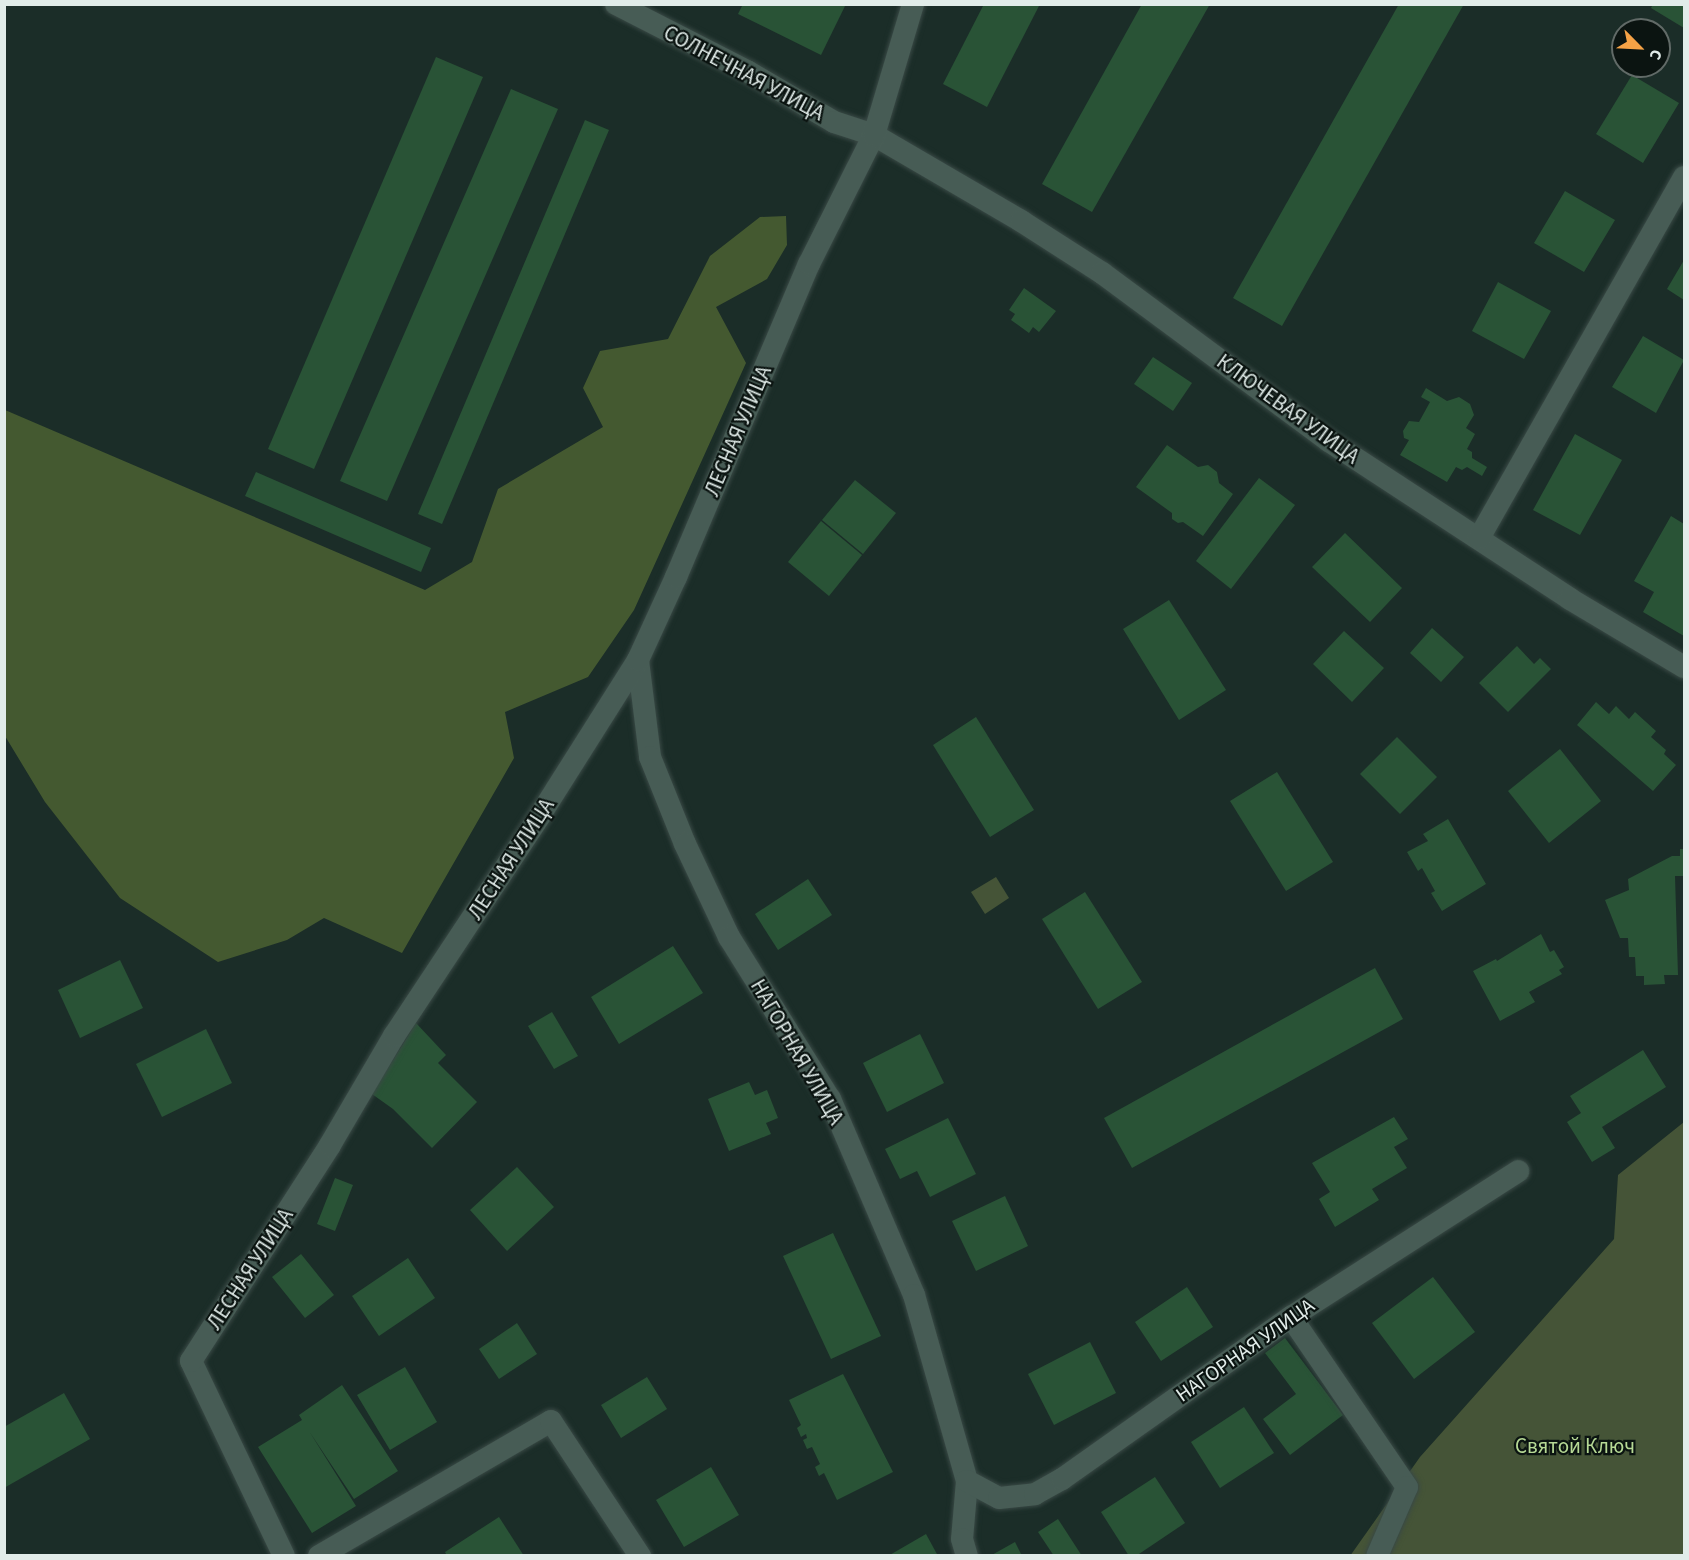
<!DOCTYPE html>
<html>
<head>
<meta charset="utf-8">
<style>
  body { margin:0 }
  #map { position:relative; width:1689px; height:1560px; overflow:hidden; background:#1b2d28; font-family:"Source Sans 3",sans-serif }
  div>[style] { position:absolute }
  .green>* { inset:0; background:#455437 }
  .forest>* { inset:0; background:#445930 }
  .building>* { inset:0; background:#295336 }
  .roads { filter:drop-shadow(0 0 2px #394945) drop-shadow(0 0 2px #394945) }
  .street>* { height:22px; margin:-11px; padding:0 11px; transform-origin:11px; border-radius:11px; background:#475c55 }
  span { translate:-50% -50%; white-space:nowrap; text-align:center; line-height:1.15; -webkit-text-stroke:4.5px #0b1411; paint-order:stroke }
  .street-label { font-size:21px; color:#e1ece9 }
  .park-label { font-size:21px; color:#b6d995 }
  .frame { position:absolute; inset:0; border:6px solid #e1ece9; pointer-events:none }
  .north { position:absolute; left:1611px; top:18px; width:60px; height:60px; box-sizing:border-box; background:#0b1411; border:2px solid #616a67; border-radius:50%; rotate:114deg; font-size:16px; font-weight:700; line-height:24px; text-align:center; color:#e1ece9 }
  .north::after { content:''; display:block; margin:auto; width:21px; height:27px; background:#f5a246; clip-path:polygon(50% 0,100% 100%,50% 72%,0 100%) }
</style>
</head>
<body>
<div id="map">
  <div class="green">
    <div style="clip-path:polygon(996px 877px,1009px 898px,985px 914px,971px 892px)"></div>
    <div style="clip-path:polygon(1684px 1122px,1684px 1555px,1350px 1556px,1420px 1457px,1614px 1239px,1618px 1175px)"></div>
  </div>
  <div class="forest">
    <div style="clip-path:polygon(786px 216px,787px 245px,767px 279px,716px 307px,746px 363px,634px 610px,588px 677px,505px 712px,514px 758px,402px 953px,324px 918px,287px 940px,218px 962px,120px 898px,45px 802px,5px 736px,5px 410px,425px 590px,472px 562px,498px 489px,603px 427px,583px 388px,600px 351px,668px 339px,710px 256px,760px 217px)"></div>
  </div>
  <div class="building">
    <div style="clip-path:polygon(743px 4px,846px 4px,821px 55px,738px 14px)"></div>
    <div style="clip-path:polygon(984px 4px,1040px 4px,987px 107px,943px 84px)"></div>
    <div style="clip-path:polygon(1142px 4px,1210px 4px,1092px 212px,1042px 184px)"></div>
    <div style="clip-path:polygon(1399px 4px,1464px 4px,1282px 326px,1233px 298px)"></div>
    <div style="clip-path:polygon(1653px 4px,1684px 4px,1684px 28px,1651px 8px)"></div>
    <div style="clip-path:polygon(436px 57px,483px 77px,314px 469px,268px 449px)"></div>
    <div style="clip-path:polygon(1632px 75px,1679px 103px,1643px 163px,1596px 134px)"></div>
    <div style="clip-path:polygon(511px 89px,558px 109px,387px 501px,340px 481px)"></div>
    <div style="clip-path:polygon(585px 120px,609px 130px,442px 524px,418px 514px)"></div>
    <div style="clip-path:polygon(1565px 191px,1615px 220px,1584px 272px,1534px 243px)"></div>
    <div style="clip-path:polygon(1684px 260px,1684px 300px,1667px 289px)"></div>
    <div style="clip-path:polygon(1498px 282px,1551px 311px,1524px 359px,1472px 331px)"></div>
    <div style="clip-path:polygon(1024px 288px,1056px 311px,1039px 332px,1033px 327px,1029px 333px,1011px 320px,1015px 314px,1009px 310px)"></div>
    <div style="clip-path:polygon(1643px 336px,1684px 360px,1656px 413px,1612px 387px)"></div>
    <div style="clip-path:polygon(1153px 357px,1192px 383px,1173px 411px,1134px 384px)"></div>
    <div style="clip-path:polygon(1426px 388px,1447px 401px,1459px 397px,1470px 404px,1474px 415px,1466px 428px,1475px 434px,1467px 449px,1472px 452px,1472px 458px,1487px 467px,1482px 476px,1467px 467px,1462px 470px,1456px 467px,1447px 482px,1400px 455px,1409px 440px,1404px 438px,1403px 431px,1409px 421px,1419px 422px,1430px 402px,1421px 397px)"></div>
    <div style="clip-path:polygon(1575px 434px,1622px 460px,1580px 535px,1533px 510px)"></div>
    <div style="clip-path:polygon(1167px 445px,1198px 467px,1208px 465px,1217px 472px,1219px 483px,1233px 494px,1203px 536px,1183px 522px,1178px 523px,1172px 519px,1172px 513px,1136px 487px)"></div>
    <div style="clip-path:polygon(256px 472px,431px 548px,421px 572px,245px 496px)"></div>
    <div style="clip-path:polygon(1259px 478px,1295px 505px,1231px 589px,1196px 561px)"></div>
    <div style="clip-path:polygon(855px 480px,896px 513px,863px 554px,822px 520px)"></div>
    <div style="clip-path:polygon(1671px 516px,1684px 524px,1684px 636px,1643px 612px,1654px 592px,1634px 581px)"></div>
    <div style="clip-path:polygon(821px 521px,862px 555px,829px 596px,788px 562px)"></div>
    <div style="clip-path:polygon(1345px 533px,1402px 588px,1370px 622px,1312px 567px)"></div>
    <div style="clip-path:polygon(1169px 600px,1226px 690px,1179px 720px,1123px 629px)"></div>
    <div style="clip-path:polygon(1432px 628px,1464px 657px,1441px 682px,1410px 653px)"></div>
    <div style="clip-path:polygon(1344px 631px,1384px 668px,1352px 702px,1313px 664px)"></div>
    <div style="clip-path:polygon(1517px 646px,1534px 664px,1540px 658px,1551px 669px,1508px 712px,1479px 683px)"></div>
    <div style="clip-path:polygon(1596px 702px,1609px 714px,1616px 706px,1629px 719px,1635px 712px,1656px 731px,1651px 737px,1666px 750px,1664px 754px,1676px 765px,1653px 791px,1577px 725px)"></div>
    <div style="clip-path:polygon(976px 717px,1034px 810px,990px 837px,933px 745px)"></div>
    <div style="clip-path:polygon(1397px 737px,1437px 777px,1400px 814px,1360px 774px)"></div>
    <div style="clip-path:polygon(1560px 749px,1601px 801px,1549px 843px,1508px 791px)"></div>
    <div style="clip-path:polygon(1277px 772px,1333px 862px,1286px 891px,1230px 801px)"></div>
    <div style="clip-path:polygon(1448px 819px,1486px 884px,1442px 911px,1431px 893px,1435px 891px,1422px 868px,1418px 871px,1407px 852px,1428px 841px,1423px 834px)"></div>
    <div style="clip-path:polygon(1680px 849px,1684px 849px,1684px 876px,1675px 876px,1678px 975px,1664px 975px,1665px 984px,1644px 985px,1644px 976px,1636px 976px,1635px 957px,1629px 957px,1628px 938px,1620px 938px,1605px 900px,1629px 890px,1628px 879px,1672px 856px,1680px 856px)"></div>
    <div style="clip-path:polygon(808px 879px,832px 915px,778px 950px,755px 914px)"></div>
    <div style="clip-path:polygon(1085px 892px,1142px 982px,1098px 1009px,1042px 919px)"></div>
    <div style="clip-path:polygon(1541px 934px,1550px 952px,1554px 950px,1564px 967px,1559px 970px,1562px 974px,1529px 992px,1535px 1002px,1500px 1021px,1473px 971px,1496px 959px,1497px 961px)"></div>
    <div style="clip-path:polygon(673px 946px,703px 993px,619px 1044px,591px 997px)"></div>
    <div style="clip-path:polygon(120px 960px,143px 1008px,80px 1038px,58px 990px)"></div>
    <div style="clip-path:polygon(1375px 968px,1403px 1019px,1132px 1168px,1104px 1118px)"></div>
    <div style="clip-path:polygon(552px 1012px,578px 1056px,554px 1069px,528px 1026px)"></div>
    <div style="clip-path:polygon(416px 1023px,446px 1055px,438px 1063px,477px 1102px,432px 1148px,393px 1109px,372px 1094px)"></div>
    <div style="clip-path:polygon(206px 1029px,232px 1083px,162px 1117px,136px 1064px)"></div>
    <div style="clip-path:polygon(920px 1034px,944px 1083px,887px 1112px,863px 1063px)"></div>
    <div style="clip-path:polygon(1643px 1050px,1666px 1087px,1602px 1127px,1615px 1148px,1592px 1162px,1567px 1122px,1581px 1113px,1570px 1096px)"></div>
    <div style="clip-path:polygon(749px 1082px,755px 1095px,767px 1090px,778px 1118px,766px 1123px,771px 1134px,729px 1151px,708px 1099px)"></div>
    <div style="clip-path:polygon(1394px 1117px,1408px 1139px,1394px 1147px,1407px 1168px,1372px 1189px,1379px 1200px,1335px 1227px,1319px 1199px,1330px 1192px,1312px 1163px)"></div>
    <div style="clip-path:polygon(948px 1118px,976px 1174px,930px 1197px,917px 1171px,900px 1179px,885px 1149px)"></div>
    <div style="clip-path:polygon(517px 1167px,554px 1207px,507px 1251px,470px 1210px)"></div>
    <div style="clip-path:polygon(335px 1178px,353px 1185px,335px 1231px,317px 1224px)"></div>
    <div style="clip-path:polygon(1005px 1196px,1028px 1246px,976px 1271px,952px 1221px)"></div>
    <div style="clip-path:polygon(833px 1233px,881px 1336px,831px 1359px,783px 1256px)"></div>
    <div style="clip-path:polygon(301px 1254px,334px 1295px,305px 1318px,272px 1277px)"></div>
    <div style="clip-path:polygon(408px 1258px,435px 1298px,379px 1336px,352px 1296px)"></div>
    <div style="clip-path:polygon(1433px 1277px,1475px 1332px,1414px 1379px,1372px 1323px)"></div>
    <div style="clip-path:polygon(1187px 1287px,1213px 1327px,1161px 1361px,1135px 1322px)"></div>
    <div style="clip-path:polygon(517px 1323px,537px 1354px,499px 1379px,479px 1349px)"></div>
    <div style="clip-path:polygon(1285px 1338px,1343px 1415px,1290px 1455px,1263px 1419px,1296px 1394px,1265px 1353px)"></div>
    <div style="clip-path:polygon(1090px 1342px,1116px 1393px,1054px 1425px,1028px 1374px)"></div>
    <div style="clip-path:polygon(405px 1367px,437px 1422px,390px 1450px,357px 1395px)"></div>
    <div style="clip-path:polygon(843px 1374px,893px 1472px,837px 1500px,824px 1473px,819px 1476px,815px 1467px,820px 1464px,812px 1447px,807px 1449px,803px 1440px,807px 1438px,806px 1434px,801px 1437px,797px 1428px,801px 1425px,789px 1400px)"></div>
    <div style="clip-path:polygon(647px 1377px,667px 1409px,621px 1438px,601px 1405px)"></div>
    <div style="clip-path:polygon(342px 1385px,398px 1471px,354px 1499px,309px 1431px,356px 1506px,312px 1533px,258px 1447px,302px 1420px,299px 1415px)"></div>
    <div style="clip-path:polygon(64px 1393px,90px 1439px,4px 1488px,4px 1427px)"></div>
    <div style="clip-path:polygon(1244px 1407px,1274px 1453px,1220px 1488px,1191px 1442px)"></div>
    <div style="clip-path:polygon(711px 1467px,739px 1515px,684px 1547px,656px 1500px)"></div>
    <div style="clip-path:polygon(1155px 1477px,1185px 1523px,1136px 1556px,1129px 1556px,1101px 1512px)"></div>
    <div style="clip-path:polygon(499px 1517px,524px 1556px,447px 1556px,445px 1552px)"></div>
    <div style="clip-path:polygon(1058px 1519px,1082px 1556px,1054px 1556px,1038px 1532px)"></div>
    <div style="clip-path:polygon(926px 1534px,938px 1556px,888px 1556px)"></div>
    <div style="clip-path:polygon(1015px 1542px,1022px 1556px,990px 1556px)"></div>
  </div>
  <div class="roads">
    <div class="street">
      <div style="left:616px;top:4px;width:147px;rotate:27.1deg"></div>
      <div style="left:747px;top:71px;width:101px;rotate:30.4deg"></div>
      <div style="left:834px;top:122px;width:42px;rotate:18deg"></div>
      <div style="left:874px;top:135px;width:170px;rotate:30.3deg"></div>
      <div style="left:1021px;top:221px;width:96px;rotate:32.7deg"></div>
      <div style="left:1102px;top:273px;width:282px;rotate:36.5deg"></div>
      <div style="left:1329px;top:441px;width:288px;rotate:33.2deg"></div>
      <div style="left:1570px;top:599px;width:133px;rotate:30.8deg"></div>
      <div style="left:1479px;top:538px;width:415px;rotate:-60.4deg"></div>
      <div style="left:638px;top:660px;width:98px;rotate:82.9deg"></div>
      <div style="left:650px;top:757px;width:94px;rotate:68.1deg"></div>
      <div style="left:685px;top:844px;width:103px;rotate:64.7deg"></div>
      <div style="left:729px;top:937px;width:191px;rotate:58.1deg"></div>
      <div style="left:830px;top:1099px;width:213px;rotate:66.8deg"></div>
      <div style="left:914px;top:1295px;width:193px;rotate:74.1deg"></div>
      <div style="left:967px;top:1481px;width:58px;rotate:94.9deg"></div>
      <div style="left:962px;top:1539px;width:18px;rotate:74deg"></div>
      <div style="left:1291px;top:1317px;width:206px;rotate:55.7deg"></div>
      <div style="left:1407px;top:1487px;width:75px;rotate:113.5deg"></div>
      <div style="left:967px;top:1481px;width:36px;rotate:28deg"></div>
      <div style="left:999px;top:1498px;width:36px;rotate:-6deg"></div>
      <div style="left:1035px;top:1494px;width:31px;rotate:-29deg"></div>
      <div style="left:1062px;top:1479px;width:281px;rotate:-35.3deg"></div>
      <div style="left:1291px;top:1317px;width:270px;rotate:-32.7deg"></div>
      <div style="left:284px;top:1556px;width:216px;rotate:-115.5deg"></div>
      <div style="left:191px;top:1361px;width:257px;rotate:-57.2deg"></div>
      <div style="left:330px;top:1145px;width:126px;rotate:-59.6deg"></div>
      <div style="left:394px;top:1036px;width:265px;rotate:-56.5deg"></div>
      <div style="left:540px;top:815px;width:183px;rotate:-57.7deg"></div>
      <div style="left:638px;top:660px;width:91px;rotate:-65.4deg"></div>
      <div style="left:676px;top:577px;width:340px;rotate:-67deg"></div>
      <div style="left:809px;top:264px;width:144px;rotate:-63.3deg"></div>
      <div style="left:874px;top:135px;width:137px;rotate:-73.4deg"></div>
      <div style="left:319px;top:1556px;width:268px;rotate:-30.2deg"></div>
      <div style="left:551px;top:1421px;width:162px;rotate:56.6deg"></div>
    </div>
  </div>
  <div class="street-label">
    <span style="left:744px;top:73px;rotate:28deg">СОЛНЕЧНАЯ УЛИЦА</span>
    <span style="left:1288px;top:409px;rotate:36deg">КЛЮЧЕВАЯ УЛИЦА</span>
    <span style="left:738px;top:431px;rotate:-67deg">ЛЕСНАЯ УЛИЦА</span>
    <span style="left:511px;top:859px;rotate:-57deg">ЛЕСНАЯ УЛИЦА</span>
    <span style="left:797px;top:1052px;rotate:60deg">НАГОРНАЯ УЛИЦА</span>
    <span style="left:250px;top:1269px;rotate:-57deg">ЛЕСНАЯ УЛИЦА</span>
    <span style="left:1245px;top:1350px;rotate:-35deg">НАГОРНАЯ УЛИЦА</span>
  </div>
  <div class="park-label">
    <span style="left:1575px;top:1446px">Святой Ключ</span>
  </div>
  <div class="frame"></div>
  <div class="north">С</div>
</div>
</body>
</html>
